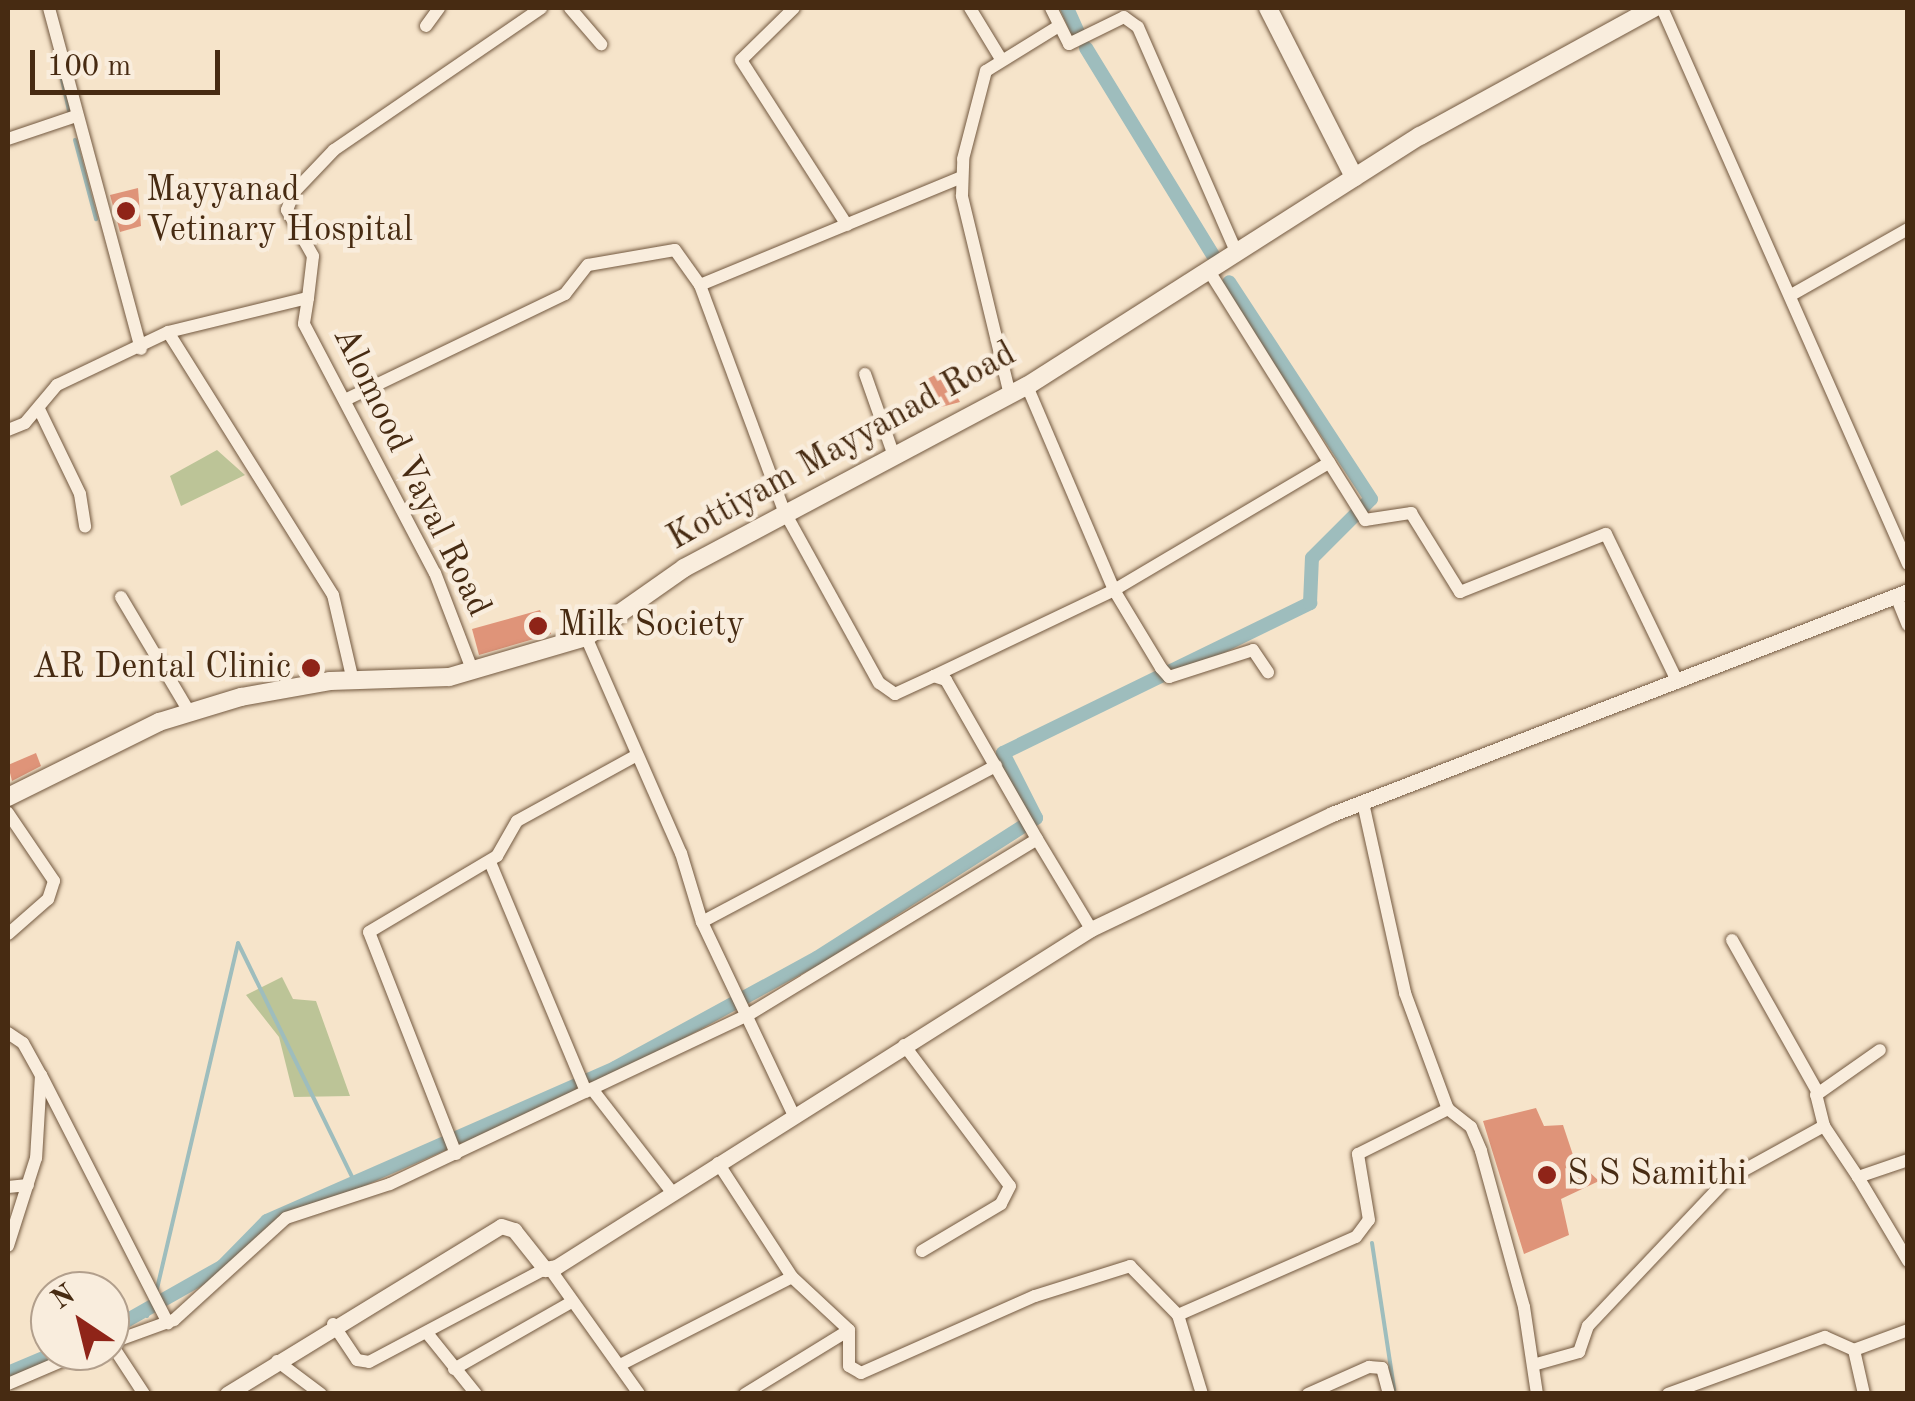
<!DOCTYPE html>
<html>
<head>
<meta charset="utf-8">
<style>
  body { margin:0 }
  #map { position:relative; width:1915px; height:1401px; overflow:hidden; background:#f6e4ca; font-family:"Old Standard TT",serif }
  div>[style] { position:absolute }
  .green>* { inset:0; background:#bcc497 }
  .stream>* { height:4px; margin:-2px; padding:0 2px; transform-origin:2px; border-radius:2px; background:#9ebdbd }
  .canal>* { height:14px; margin:-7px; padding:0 7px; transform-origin:7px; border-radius:7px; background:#9ebdbd }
  .building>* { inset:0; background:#df9479 }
  .roads { filter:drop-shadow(0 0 2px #735940) drop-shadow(0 0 2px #735940) }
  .minor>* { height:12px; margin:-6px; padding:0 6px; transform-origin:6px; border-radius:6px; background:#f9eddd }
  .tertiary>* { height:15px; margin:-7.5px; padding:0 7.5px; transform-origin:7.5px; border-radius:7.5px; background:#f9eddd }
  .secondary>* { height:18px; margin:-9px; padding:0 9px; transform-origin:9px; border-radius:9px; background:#f9eddd }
  .dots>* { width:28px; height:28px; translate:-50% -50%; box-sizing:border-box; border:5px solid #f9eddd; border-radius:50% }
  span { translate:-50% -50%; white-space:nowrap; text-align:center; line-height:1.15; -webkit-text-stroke:9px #f9eddd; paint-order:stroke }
  .poi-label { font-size:35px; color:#472b12 }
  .left { translate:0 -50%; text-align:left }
  .right { translate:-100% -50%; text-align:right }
  .street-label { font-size:35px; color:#472b12 }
  .frame { position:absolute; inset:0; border:10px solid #472b12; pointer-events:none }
  .north { position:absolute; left:30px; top:1271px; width:100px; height:100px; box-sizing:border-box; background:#f9eddd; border:2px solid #b29f8c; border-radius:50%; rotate:325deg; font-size:28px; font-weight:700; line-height:40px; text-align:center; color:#472b12 }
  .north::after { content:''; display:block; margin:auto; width:35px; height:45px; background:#8f2418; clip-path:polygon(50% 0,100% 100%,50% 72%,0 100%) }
  .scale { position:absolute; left:30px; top:50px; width:190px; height:45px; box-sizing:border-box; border:5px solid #472b12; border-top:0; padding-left:12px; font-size:30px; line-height:35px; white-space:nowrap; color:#472b12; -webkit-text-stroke:8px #f9eddd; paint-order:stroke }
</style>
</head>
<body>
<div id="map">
  <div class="green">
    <div style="clip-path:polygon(217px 450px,245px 475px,181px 506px,170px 476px)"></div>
    <div style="clip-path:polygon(282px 977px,293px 999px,316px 1001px,350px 1096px,294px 1097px,279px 1037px,246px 995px)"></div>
  </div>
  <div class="stream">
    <div style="left:61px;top:75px;width:41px;rotate:77.3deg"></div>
    <div style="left:75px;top:140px;width:82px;rotate:75.1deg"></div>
    <div style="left:1372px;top:1243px;width:148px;rotate:81.4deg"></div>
    <div style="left:156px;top:1293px;width:359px;rotate:-76.8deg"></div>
    <div style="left:238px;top:943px;width:265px;rotate:64deg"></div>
    <div style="left:147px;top:1316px;width:15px;rotate:-70deg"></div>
  </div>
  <div class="canal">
    <div style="left:1067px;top:8px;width:27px;rotate:66deg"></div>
    <div style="left:1086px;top:48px;width:243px;rotate:58.5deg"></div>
    <div style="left:110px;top:1330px;width:130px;rotate:-29.5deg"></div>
    <div style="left:223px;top:1266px;width:63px;rotate:-45.6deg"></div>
    <div style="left:267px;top:1221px;width:380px;rotate:-23.7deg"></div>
    <div style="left:615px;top:1068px;width:230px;rotate:-28.6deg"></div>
    <div style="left:817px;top:958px;width:260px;rotate:-32.6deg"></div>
    <div style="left:1036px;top:818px;width:73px;rotate:-116.9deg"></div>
    <div style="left:1003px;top:753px;width:342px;rotate:-26deg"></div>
    <div style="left:1310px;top:603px;width:45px;rotate:-87.5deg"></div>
    <div style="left:1312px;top:558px;width:83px;rotate:-45deg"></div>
    <div style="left:1371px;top:499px;width:259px;rotate:-123.2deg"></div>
    <div style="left:8px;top:1373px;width:56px;rotate:-22.9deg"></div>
  </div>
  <div class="building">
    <div style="clip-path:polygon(138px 188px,141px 226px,120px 232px,110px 195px)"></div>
    <div style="clip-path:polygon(943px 371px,960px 402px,934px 409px,921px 382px)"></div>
    <div style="clip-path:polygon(540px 610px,551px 634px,479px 655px,472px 629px)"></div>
    <div style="clip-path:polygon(36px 753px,41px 766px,12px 781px,8px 765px)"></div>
    <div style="clip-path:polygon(1536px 1108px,1544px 1126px,1563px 1125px,1574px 1158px,1599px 1181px,1561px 1199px,1569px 1235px,1524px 1254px,1483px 1121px)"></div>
  </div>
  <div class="roads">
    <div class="minor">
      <div style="left:49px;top:8px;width:353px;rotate:74.9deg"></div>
      <div style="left:570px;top:8px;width:48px;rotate:49.3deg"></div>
      <div style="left:794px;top:8px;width:74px;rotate:135.5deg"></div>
      <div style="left:741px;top:60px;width:196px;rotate:57.3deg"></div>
      <div style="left:970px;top:8px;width:60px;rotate:58.7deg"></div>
      <div style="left:1051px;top:8px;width:40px;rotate:63.4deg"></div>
      <div style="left:1069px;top:44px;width:61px;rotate:-26.1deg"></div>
      <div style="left:1124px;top:17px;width:17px;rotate:36deg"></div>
      <div style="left:1138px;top:27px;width:248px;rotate:66.4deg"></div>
      <div style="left:1662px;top:8px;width:608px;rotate:66.13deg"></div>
      <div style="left:426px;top:26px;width:22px;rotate:-54deg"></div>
      <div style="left:8px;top:139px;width:69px;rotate:-18.7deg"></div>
      <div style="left:1209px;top:271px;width:294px;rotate:57.9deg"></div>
      <div style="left:1365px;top:520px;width:47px;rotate:-8.7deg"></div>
      <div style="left:1411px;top:513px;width:93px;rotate:58.2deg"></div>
      <div style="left:1460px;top:592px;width:157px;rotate:-21.7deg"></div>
      <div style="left:1606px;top:534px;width:165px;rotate:64.2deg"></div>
      <div style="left:1793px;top:294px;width:132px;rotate:-29.5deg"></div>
      <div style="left:308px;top:298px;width:26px;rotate:99deg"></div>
      <div style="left:304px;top:324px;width:281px;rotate:62.3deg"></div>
      <div style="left:435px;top:573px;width:106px;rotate:69deg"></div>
      <div style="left:168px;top:332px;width:310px;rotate:57.9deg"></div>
      <div style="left:333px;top:595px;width:88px;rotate:76.9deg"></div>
      <div style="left:865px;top:374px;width:87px;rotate:70.5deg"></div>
      <div style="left:1027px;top:386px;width:222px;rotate:66.9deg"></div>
      <div style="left:1114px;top:590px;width:91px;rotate:58.9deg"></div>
      <div style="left:1161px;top:668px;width:12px;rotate:48deg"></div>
      <div style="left:1169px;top:677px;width:88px;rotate:-17.8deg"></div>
      <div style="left:1253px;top:650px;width:27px;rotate:56deg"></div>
      <div style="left:1010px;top:395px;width:205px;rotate:-103.6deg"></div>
      <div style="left:962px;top:196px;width:37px;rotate:-88deg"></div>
      <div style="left:963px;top:159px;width:91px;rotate:-75.4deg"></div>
      <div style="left:986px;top:71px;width:86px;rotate:-31.7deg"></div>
      <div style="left:345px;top:400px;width:244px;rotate:-25.7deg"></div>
      <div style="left:565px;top:294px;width:37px;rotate:-52deg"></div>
      <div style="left:588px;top:265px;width:88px;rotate:-9.8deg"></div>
      <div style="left:675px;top:250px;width:43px;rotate:54.5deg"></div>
      <div style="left:700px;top:285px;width:283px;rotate:-22.4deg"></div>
      <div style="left:39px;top:409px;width:94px;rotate:64.2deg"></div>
      <div style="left:80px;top:494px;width:33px;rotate:81deg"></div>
      <div style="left:8px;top:430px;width:18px;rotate:-22deg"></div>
      <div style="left:25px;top:423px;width:50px;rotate:-49.9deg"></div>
      <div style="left:57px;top:385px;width:123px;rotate:-25.5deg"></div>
      <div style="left:168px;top:332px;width:144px;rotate:-13.7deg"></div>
      <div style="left:308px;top:298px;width:42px;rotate:-83.2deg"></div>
      <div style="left:313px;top:256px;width:53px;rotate:-119.5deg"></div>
      <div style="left:287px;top:210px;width:19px;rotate:-69deg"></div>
      <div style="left:294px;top:192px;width:58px;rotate:-46.4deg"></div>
      <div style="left:334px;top:150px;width:251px;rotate:-34.4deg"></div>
      <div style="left:1896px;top:596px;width:31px;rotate:68deg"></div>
      <div style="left:121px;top:597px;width:135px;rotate:59.3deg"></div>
      <div style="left:586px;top:637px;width:236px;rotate:66.3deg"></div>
      <div style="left:681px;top:853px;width:72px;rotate:73.1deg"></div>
      <div style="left:702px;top:922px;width:212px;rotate:64.6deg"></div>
      <div style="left:934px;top:676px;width:199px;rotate:-25.5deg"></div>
      <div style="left:1114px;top:590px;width:250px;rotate:-30.6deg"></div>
      <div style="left:1363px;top:803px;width:195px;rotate:77.5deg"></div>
      <div style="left:1405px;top:993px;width:124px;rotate:69.7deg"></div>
      <div style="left:1448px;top:1109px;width:29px;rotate:38deg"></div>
      <div style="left:1471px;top:1127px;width:26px;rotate:67deg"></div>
      <div style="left:1481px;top:1151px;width:162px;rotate:74.6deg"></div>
      <div style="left:1524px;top:1307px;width:88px;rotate:81.5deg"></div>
      <div style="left:8px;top:813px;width:82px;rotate:55.9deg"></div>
      <div style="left:54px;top:881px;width:19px;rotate:108deg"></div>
      <div style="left:48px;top:899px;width:53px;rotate:138.8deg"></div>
      <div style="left:1037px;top:839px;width:105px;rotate:59deg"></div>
      <div style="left:490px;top:862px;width:249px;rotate:67.3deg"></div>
      <div style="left:702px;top:922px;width:333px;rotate:-28deg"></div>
      <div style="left:1732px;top:940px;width:173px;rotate:60.6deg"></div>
      <div style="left:8px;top:1033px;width:18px;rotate:34deg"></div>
      <div style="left:23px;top:1043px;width:37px;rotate:61deg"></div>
      <div style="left:41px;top:1075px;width:83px;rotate:93.4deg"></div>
      <div style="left:36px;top:1158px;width:92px;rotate:107.7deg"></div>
      <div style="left:904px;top:1045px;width:176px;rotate:53.1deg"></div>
      <div style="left:1010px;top:1186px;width:20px;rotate:117deg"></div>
      <div style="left:1001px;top:1204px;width:92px;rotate:149.3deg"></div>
      <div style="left:41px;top:1075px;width:279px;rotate:62.9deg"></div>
      <div style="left:592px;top:1089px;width:130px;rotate:52.2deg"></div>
      <div style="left:456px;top:1154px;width:238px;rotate:-111.4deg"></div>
      <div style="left:369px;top:932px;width:149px;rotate:-30.7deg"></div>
      <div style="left:497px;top:856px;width:40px;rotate:-60.3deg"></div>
      <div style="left:517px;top:821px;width:137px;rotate:-28.8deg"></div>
      <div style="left:1908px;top:1160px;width:53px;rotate:161.2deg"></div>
      <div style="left:1858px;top:1177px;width:98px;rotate:59.2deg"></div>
      <div style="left:718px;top:1163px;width:136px;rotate:57deg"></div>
      <div style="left:792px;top:1277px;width:78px;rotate:42.9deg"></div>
      <div style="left:849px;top:1330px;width:36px;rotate:90deg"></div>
      <div style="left:849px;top:1366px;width:14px;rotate:30deg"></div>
      <div style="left:861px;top:1373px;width:190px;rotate:-23.9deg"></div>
      <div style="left:1035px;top:1296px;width:100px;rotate:-17.5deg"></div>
      <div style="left:1130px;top:1266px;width:69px;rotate:45.6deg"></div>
      <div style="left:1178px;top:1315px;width:194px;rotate:-23.7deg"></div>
      <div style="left:1356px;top:1237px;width:21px;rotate:-53deg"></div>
      <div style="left:1369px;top:1220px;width:67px;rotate:-99.5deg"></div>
      <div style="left:1358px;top:1154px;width:101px;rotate:-26.6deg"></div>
      <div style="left:1858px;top:1177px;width:61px;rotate:-123.7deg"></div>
      <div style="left:1824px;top:1126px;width:32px;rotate:-104deg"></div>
      <div style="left:1816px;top:1095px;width:78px;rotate:-35.1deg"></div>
      <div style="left:8px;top:1187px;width:20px;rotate:-6deg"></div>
      <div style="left:550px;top:1269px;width:153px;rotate:54.5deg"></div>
      <div style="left:1178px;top:1315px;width:83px;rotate:73.1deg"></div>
      <div style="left:333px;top:1324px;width:43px;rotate:56.3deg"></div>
      <div style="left:357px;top:1360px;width:12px;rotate:9deg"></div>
      <div style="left:369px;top:1362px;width:199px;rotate:-27.9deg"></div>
      <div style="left:427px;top:1333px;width:78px;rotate:51.2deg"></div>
      <div style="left:110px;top:1342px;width:62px;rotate:56.8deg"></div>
      <div style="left:110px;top:1343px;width:68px;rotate:-19.8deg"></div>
      <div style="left:174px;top:1320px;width:151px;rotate:-42.3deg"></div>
      <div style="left:286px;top:1218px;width:109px;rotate:-18.1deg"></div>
      <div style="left:390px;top:1184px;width:396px;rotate:-25.3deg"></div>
      <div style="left:748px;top:1015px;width:338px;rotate:-31.3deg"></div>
      <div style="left:1037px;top:839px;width:183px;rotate:-119.8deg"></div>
      <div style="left:946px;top:680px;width:13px;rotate:-162deg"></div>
      <div style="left:934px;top:676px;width:43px;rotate:155.2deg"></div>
      <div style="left:895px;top:694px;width:19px;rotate:-145deg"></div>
      <div style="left:879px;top:683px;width:196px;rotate:-118.9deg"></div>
      <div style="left:784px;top:511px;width:241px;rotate:-110.4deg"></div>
      <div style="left:277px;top:1361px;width:55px;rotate:36.9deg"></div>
      <div style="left:620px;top:1365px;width:193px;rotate:-27.1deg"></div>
      <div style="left:1533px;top:1365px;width:48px;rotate:-15.8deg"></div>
      <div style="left:1579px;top:1352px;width:28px;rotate:-71deg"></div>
      <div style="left:1588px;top:1326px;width:201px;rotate:-46.6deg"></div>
      <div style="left:1726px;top:1180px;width:112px;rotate:-28.9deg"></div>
      <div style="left:454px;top:1369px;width:131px;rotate:-29.7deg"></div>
      <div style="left:8px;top:1384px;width:84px;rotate:-23.2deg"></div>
      <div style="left:745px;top:1394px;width:122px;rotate:-31.6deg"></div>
      <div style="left:1308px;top:1394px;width:67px;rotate:-23.9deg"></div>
      <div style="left:1369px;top:1367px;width:13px;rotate:4deg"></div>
      <div style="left:1382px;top:1368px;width:27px;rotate:75deg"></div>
      <div style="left:1668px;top:1394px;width:167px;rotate:-20deg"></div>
      <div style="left:1825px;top:1337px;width:32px;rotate:24deg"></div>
      <div style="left:1864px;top:1394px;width:45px;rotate:-102.8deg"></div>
      <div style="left:1854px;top:1350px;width:58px;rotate:-20.3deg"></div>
    </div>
    <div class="tertiary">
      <div style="left:227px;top:1394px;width:321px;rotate:-31.5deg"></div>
      <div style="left:501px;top:1226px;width:14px;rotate:17deg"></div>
      <div style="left:514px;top:1230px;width:50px;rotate:51.5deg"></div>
      <div style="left:545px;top:1269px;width:11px;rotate:-10deg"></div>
      <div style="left:556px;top:1267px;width:633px;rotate:-32.28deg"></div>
      <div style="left:1091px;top:929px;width:267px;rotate:-25.5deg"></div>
      <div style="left:1332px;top:814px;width:618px;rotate:-21.16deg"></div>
    </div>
    <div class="secondary">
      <div style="left:1268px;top:8px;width:190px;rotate:63deg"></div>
      <div style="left:8px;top:797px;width:169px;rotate:-26.4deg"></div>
      <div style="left:159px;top:722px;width:86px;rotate:-17deg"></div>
      <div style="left:241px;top:697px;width:90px;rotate:-10.2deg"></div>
      <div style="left:330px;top:681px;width:119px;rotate:-1.9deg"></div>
      <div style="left:449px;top:677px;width:143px;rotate:-16.3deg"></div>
      <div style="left:586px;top:637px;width:120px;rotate:-35.1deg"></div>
      <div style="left:684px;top:568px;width:388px;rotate:-28deg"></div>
      <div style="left:1027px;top:386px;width:466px;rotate:-32.5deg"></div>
      <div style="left:1420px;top:136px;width:267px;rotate:-28.7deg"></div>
    </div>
  </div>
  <div class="dots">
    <div style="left:126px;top:211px;background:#8f2418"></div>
    <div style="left:538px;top:626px;background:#8f2418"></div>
    <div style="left:311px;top:668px;background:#8f2418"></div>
    <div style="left:1547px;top:1175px;background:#8f2418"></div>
  </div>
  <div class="poi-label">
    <span class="left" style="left:146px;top:211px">Mayyanad<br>Vetinary Hospital</span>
    <span class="left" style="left:558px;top:626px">Milk Society</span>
    <span class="right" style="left:291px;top:668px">AR Dental Clinic</span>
    <span class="left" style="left:1567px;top:1175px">S S Samithi</span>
  </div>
  <div class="street-label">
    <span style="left:842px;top:447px;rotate:-29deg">Kottiyam Mayyanad Road</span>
    <span style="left:411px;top:472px;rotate:64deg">Alomood Vayal Road</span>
  </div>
  <div class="frame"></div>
  <div class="north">N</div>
  <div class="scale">100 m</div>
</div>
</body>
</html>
